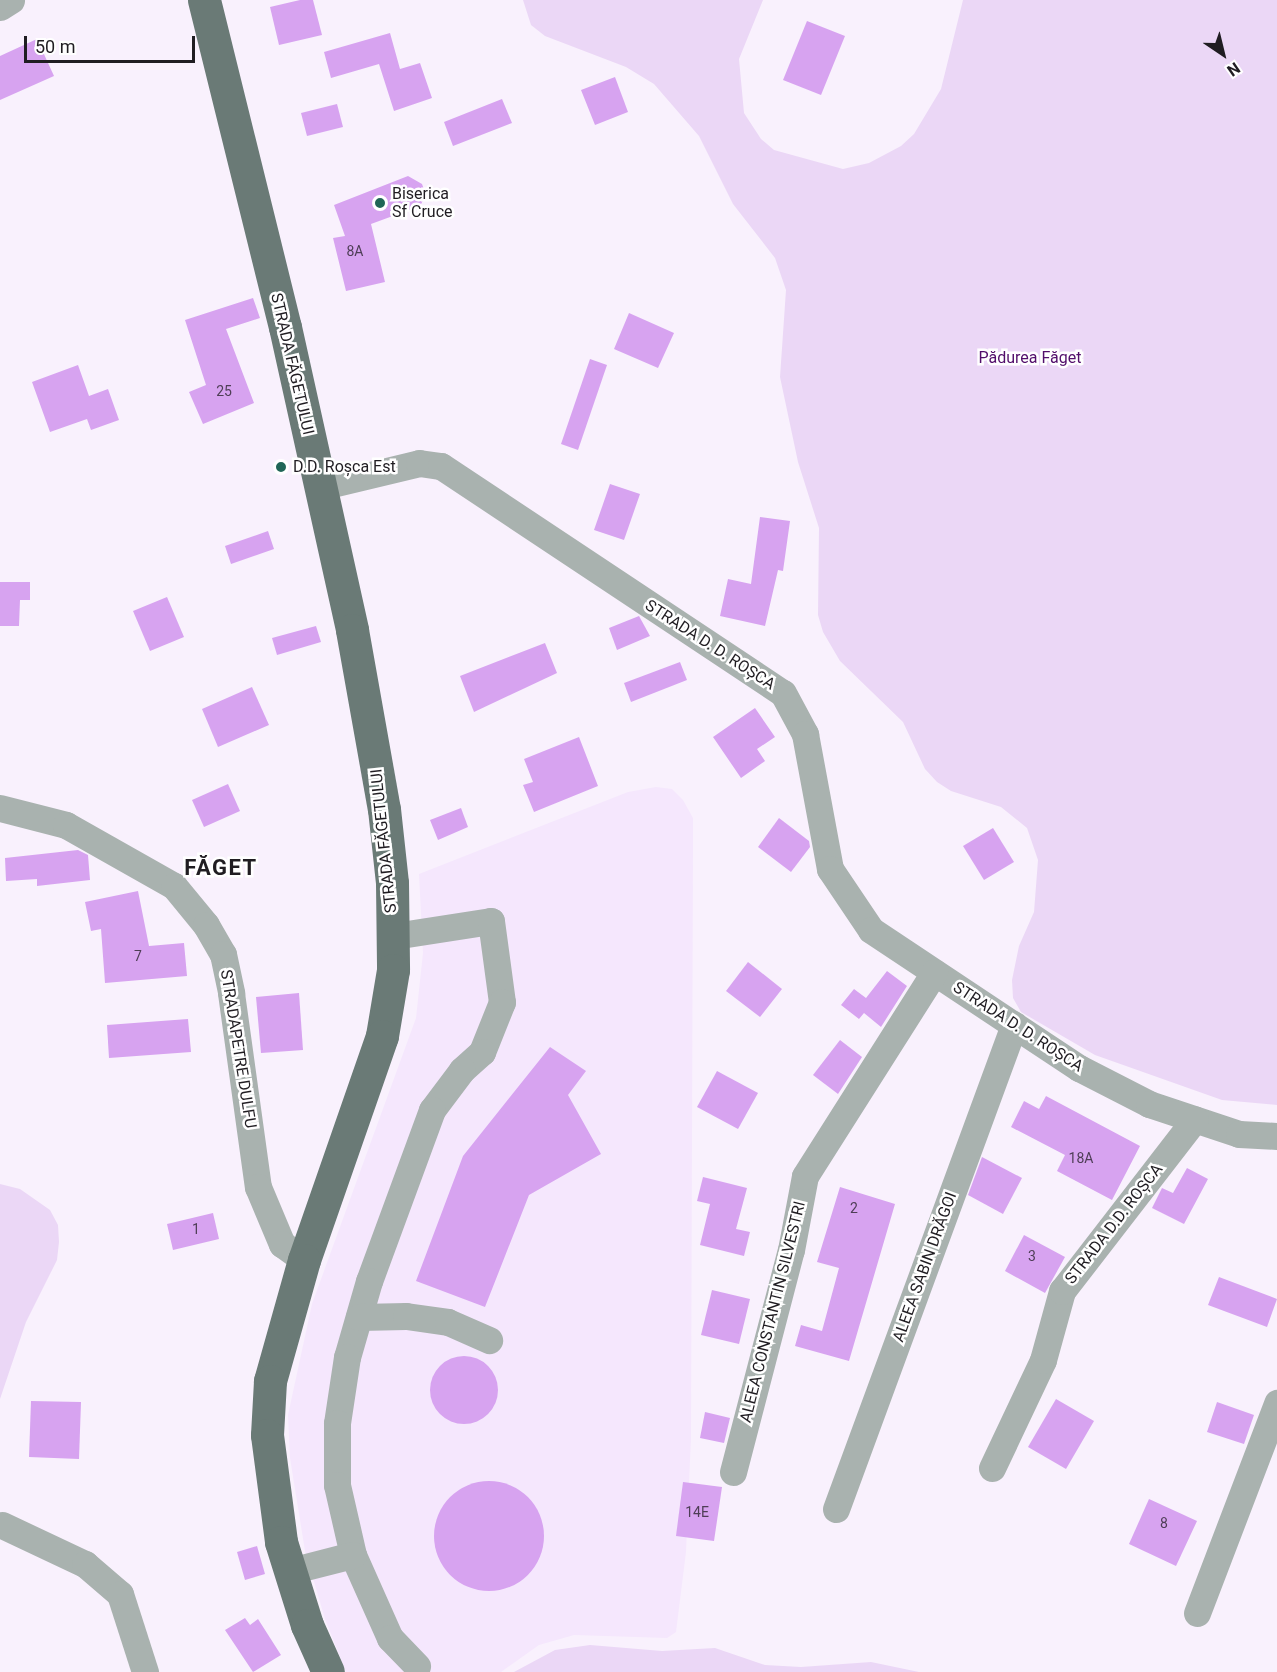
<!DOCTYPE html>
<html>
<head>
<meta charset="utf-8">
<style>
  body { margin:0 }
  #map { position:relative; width:1277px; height:1672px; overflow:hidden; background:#f9f1fd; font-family:Roboto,sans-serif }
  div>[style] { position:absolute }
  .built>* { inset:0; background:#f5e7fd }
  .green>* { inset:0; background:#ebd7f6 }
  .building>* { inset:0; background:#d7a3f0 }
  .round { border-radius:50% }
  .minor>* { height:27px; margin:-13.5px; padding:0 13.5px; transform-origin:13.5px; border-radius:13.5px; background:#a9b2af }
  .major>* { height:33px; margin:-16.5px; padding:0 16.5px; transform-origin:16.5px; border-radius:16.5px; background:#6a7a76 }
  .dots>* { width:16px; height:16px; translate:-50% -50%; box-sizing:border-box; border:3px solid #fff; border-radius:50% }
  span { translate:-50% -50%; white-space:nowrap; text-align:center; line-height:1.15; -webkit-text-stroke:5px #fff; paint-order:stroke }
  .number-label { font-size:14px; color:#4e3e56 }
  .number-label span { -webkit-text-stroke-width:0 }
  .poi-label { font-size:16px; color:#201d22 }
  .left { translate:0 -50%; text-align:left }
  .park-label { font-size:16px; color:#520e6b }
  .street-label { font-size:16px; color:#201d22 }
  .district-label { font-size:22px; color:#201d22; font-weight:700; letter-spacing:1.5px }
  .north { position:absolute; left:1193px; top:24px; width:60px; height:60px; -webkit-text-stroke:4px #fff; paint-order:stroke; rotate:145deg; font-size:16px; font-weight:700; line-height:24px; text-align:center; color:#201d22 }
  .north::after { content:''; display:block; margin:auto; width:21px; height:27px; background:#201d22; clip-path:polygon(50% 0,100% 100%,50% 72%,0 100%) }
  .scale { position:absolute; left:24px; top:36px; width:171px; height:27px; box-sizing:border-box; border:3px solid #201d22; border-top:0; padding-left:8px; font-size:18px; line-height:21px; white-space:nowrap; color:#201d22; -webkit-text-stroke:4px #fff; paint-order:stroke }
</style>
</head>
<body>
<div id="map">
  <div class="built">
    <div style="clip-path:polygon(656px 787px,672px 789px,683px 800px,693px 818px,693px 847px,691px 1438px,686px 1552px,676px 1632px,667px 1638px,574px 1635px,539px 1645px,501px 1672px,346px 1672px,325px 1619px,305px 1551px,290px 1458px,288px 1415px,312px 1304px,416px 1018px,423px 953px,419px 874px,628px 792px)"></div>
  </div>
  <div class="green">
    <div style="clip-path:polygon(523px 0,763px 0,739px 59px,744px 113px,761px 139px,774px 150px,843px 169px,869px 163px,901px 146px,914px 134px,941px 89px,963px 0,1277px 0,1277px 1105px,1222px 1100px,1095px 1055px,1021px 1012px,1013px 998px,1012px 980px,1019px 946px,1034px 912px,1038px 860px,1027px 828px,1001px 807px,951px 791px,937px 782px,925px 769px,903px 722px,840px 661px,823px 632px,818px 615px,819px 528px,798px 462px,780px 377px,786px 290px,775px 258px,733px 204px,699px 136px,654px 84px,626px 67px,545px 36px,531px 25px)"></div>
    <div style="clip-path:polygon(0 1184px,20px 1189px,50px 1210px,58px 1225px,59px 1242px,57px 1260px,26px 1322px,0 1399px)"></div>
    <div style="clip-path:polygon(590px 1645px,662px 1651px,715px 1648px,765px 1665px,801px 1667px,871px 1662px,919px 1672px,514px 1672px,555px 1650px)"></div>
  </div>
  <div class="building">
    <div style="clip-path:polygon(300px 0,313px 0,322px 35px,279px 45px,270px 7px)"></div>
    <div style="clip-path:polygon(807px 21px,845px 36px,821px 95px,783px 80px)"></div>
    <div style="clip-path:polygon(390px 33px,400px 69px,420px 63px,432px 98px,394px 111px,379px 64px,331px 78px,324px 52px)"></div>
    <div style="clip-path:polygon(37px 39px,54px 76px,0 100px,0 56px)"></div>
    <div style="clip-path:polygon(615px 77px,628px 112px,595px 125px,581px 90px)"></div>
    <div style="clip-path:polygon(502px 99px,512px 123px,453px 146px,444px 122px)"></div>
    <div style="clip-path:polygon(337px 104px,343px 127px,307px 136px,301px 113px)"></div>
    <div style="clip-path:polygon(408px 176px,422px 184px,426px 195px,420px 206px,371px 224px,385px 282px,346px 291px,333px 238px,345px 236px,334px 205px)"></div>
    <div style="clip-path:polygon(253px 298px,260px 318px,226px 329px,254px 403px,203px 424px,189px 392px,206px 385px,185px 320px)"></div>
    <div style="clip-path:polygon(629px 313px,674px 333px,658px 368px,614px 349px)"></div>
    <div style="clip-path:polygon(590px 359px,607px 365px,578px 450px,561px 444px)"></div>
    <div style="clip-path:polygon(78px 365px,89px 396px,108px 389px,119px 420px,91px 430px,87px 419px,50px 432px,32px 382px)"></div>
    <div style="clip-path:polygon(610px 484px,640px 494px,624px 540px,594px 530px)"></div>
    <div style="clip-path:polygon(760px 517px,790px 521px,783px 571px,778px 570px,765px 626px,720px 616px,728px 579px,751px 584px)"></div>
    <div style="clip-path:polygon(268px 531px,274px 549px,231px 564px,225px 546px)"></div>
    <div style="clip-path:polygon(0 582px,30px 582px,30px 600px,20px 600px,19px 626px,0 626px)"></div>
    <div style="clip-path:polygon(167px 597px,184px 637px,150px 651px,133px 611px)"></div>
    <div style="clip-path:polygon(639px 616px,650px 636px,617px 650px,609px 628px)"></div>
    <div style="clip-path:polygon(316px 626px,321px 642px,277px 655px,272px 638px)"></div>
    <div style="clip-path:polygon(545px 643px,557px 673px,474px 712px,460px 676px)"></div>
    <div style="clip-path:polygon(680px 662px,687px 680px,631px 702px,624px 683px)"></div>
    <div style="clip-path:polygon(252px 687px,269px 725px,218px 747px,202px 709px)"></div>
    <div style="clip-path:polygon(755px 708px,775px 737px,757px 749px,765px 761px,741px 778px,713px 737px)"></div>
    <div style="clip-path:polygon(579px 737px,598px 786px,534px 812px,523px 785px,533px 782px,524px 759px)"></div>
    <div style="clip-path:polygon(228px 784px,240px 811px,204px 827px,192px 800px)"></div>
    <div style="clip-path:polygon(461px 808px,468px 827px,438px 840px,430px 820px)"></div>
    <div style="clip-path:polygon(779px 818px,809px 841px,810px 847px,791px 872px,758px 847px)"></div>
    <div style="clip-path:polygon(993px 828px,1014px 862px,984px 880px,963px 846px)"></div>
    <div style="clip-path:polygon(78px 850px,88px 855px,90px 880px,37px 886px,37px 879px,6px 881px,5px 858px)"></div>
    <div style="clip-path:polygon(138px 891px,149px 946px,184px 943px,187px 976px,105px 983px,101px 929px,91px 931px,85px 902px)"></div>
    <div style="clip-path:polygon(748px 962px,782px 989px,760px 1017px,726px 991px)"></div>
    <div style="clip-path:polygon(887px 971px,907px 986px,881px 1027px,864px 1013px,859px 1019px,841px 1005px,854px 989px,866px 998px)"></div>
    <div style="clip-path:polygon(299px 993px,303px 1050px,261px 1053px,256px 997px)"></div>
    <div style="clip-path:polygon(188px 1019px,191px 1052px,109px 1058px,107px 1025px)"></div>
    <div style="clip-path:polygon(840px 1040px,862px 1057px,838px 1094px,813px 1075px)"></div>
    <div style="clip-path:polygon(550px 1047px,586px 1071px,568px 1095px,601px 1154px,529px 1195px,485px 1307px,416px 1281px,463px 1156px)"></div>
    <div style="clip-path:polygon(717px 1071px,758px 1093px,738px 1129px,697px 1107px)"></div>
    <div style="clip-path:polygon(1046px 1096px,1140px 1146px,1112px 1200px,1057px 1171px,1065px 1155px,1011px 1127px,1024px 1101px,1039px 1109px)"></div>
    <div style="clip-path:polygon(982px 1157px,1022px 1178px,1003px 1214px,968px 1195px)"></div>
    <div style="clip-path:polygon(1187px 1168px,1208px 1179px,1184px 1224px,1152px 1208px,1162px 1188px,1173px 1193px)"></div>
    <div style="clip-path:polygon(703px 1177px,747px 1188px,736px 1229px,750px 1232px,744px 1256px,700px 1245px,710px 1204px,697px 1201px)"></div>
    <div style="clip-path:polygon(840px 1187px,895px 1204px,849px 1361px,795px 1346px,801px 1325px,822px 1331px,839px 1268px,817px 1262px)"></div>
    <div style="clip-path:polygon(213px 1213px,219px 1239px,173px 1250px,167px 1224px)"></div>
    <div style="clip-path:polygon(1024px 1235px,1065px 1257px,1045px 1293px,1005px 1271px)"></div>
    <div style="clip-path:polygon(1219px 1277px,1277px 1299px,1267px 1327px,1208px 1305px)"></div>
    <div style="clip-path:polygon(712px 1290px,750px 1299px,739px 1344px,701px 1335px)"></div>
    <div class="round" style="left:430px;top:1356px;width:68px;height:68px"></div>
    <div style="clip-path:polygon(1056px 1399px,1094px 1421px,1066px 1469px,1028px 1447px)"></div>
    <div style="clip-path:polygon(31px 1401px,81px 1402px,79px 1459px,29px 1457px)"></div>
    <div style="clip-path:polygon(1217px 1402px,1254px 1415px,1244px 1444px,1207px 1432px)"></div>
    <div style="clip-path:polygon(705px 1412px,730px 1418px,724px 1443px,700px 1438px)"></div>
    <div class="round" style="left:434px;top:1481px;width:110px;height:110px"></div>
    <div style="clip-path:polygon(683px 1482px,722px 1487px,714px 1541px,676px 1536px)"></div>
    <div style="clip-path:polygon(1149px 1499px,1197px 1521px,1176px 1566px,1129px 1544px)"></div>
    <div style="clip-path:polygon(257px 1546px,265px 1574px,245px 1580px,237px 1552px)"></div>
    <div style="clip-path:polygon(245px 1618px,250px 1625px,258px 1619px,281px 1655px,253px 1672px,225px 1630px)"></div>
  </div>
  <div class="minor">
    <div style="left:0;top:7px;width:13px;rotate:-32deg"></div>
    <div style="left:320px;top:487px;width:102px;rotate:-13.6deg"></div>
    <div style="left:419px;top:463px;width:22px;rotate:8deg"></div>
    <div style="left:441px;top:466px;width:410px;rotate:33.6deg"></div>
    <div style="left:783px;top:693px;width:47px;rotate:61.8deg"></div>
    <div style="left:805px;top:734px;width:137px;rotate:79.5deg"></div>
    <div style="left:830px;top:869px;width:73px;rotate:56.1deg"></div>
    <div style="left:871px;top:930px;width:250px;rotate:33.6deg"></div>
    <div style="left:1079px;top:1068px;width:79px;rotate:27.2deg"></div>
    <div style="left:1149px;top:1104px;width:95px;rotate:18.4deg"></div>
    <div style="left:1239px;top:1134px;width:38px;rotate:3deg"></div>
    <div style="left:0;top:808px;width:68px;rotate:14.4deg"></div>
    <div style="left:66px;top:825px;width:124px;rotate:29.5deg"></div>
    <div style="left:174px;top:886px;width:50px;rotate:50.6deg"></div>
    <div style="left:206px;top:925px;width:34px;rotate:60deg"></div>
    <div style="left:223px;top:954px;width:40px;rotate:78deg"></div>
    <div style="left:231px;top:993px;width:196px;rotate:82.1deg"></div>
    <div style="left:258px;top:1187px;width:62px;rotate:67.2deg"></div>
    <div style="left:282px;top:1244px;width:27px;rotate:36deg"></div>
    <div style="left:394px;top:936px;width:98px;rotate:-8.8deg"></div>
    <div style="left:491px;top:921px;width:82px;rotate:82.3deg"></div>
    <div style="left:502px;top:1002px;width:54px;rotate:111.8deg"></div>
    <div style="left:482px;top:1052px;width:27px;rotate:138deg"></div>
    <div style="left:462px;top:1070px;width:50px;rotate:126.9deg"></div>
    <div style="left:432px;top:1110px;width:182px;rotate:110.2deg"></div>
    <div style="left:369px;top:1281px;width:79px;rotate:106.1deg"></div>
    <div style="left:347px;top:1357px;width:67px;rotate:98.6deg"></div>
    <div style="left:337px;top:1423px;width:62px;rotate:90deg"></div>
    <div style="left:337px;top:1485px;width:72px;rotate:77.1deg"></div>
    <div style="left:353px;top:1555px;width:91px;rotate:66deg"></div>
    <div style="left:390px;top:1638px;width:39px;rotate:46deg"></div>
    <div style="left:359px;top:1317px;width:47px;rotate:-1.2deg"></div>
    <div style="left:406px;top:1316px;width:42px;rotate:8.1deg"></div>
    <div style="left:448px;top:1322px;width:45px;rotate:23.7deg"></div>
    <div style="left:992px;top:1468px;width:119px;rotate:-64.7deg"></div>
    <div style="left:1043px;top:1360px;width:72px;rotate:-74.6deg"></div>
    <div style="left:1062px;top:1291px;width:217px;rotate:-52.3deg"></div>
    <div style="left:733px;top:1472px;width:229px;rotate:-75.4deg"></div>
    <div style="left:791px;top:1250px;width:75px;rotate:-79.3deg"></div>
    <div style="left:805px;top:1176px;width:241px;rotate:-57.6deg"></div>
    <div style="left:836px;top:1509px;width:516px;rotate:-69.81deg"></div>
    <div style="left:2px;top:1525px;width:92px;rotate:25.2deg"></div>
    <div style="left:85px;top:1564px;width:46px;rotate:40.6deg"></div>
    <div style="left:120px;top:1594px;width:82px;rotate:72.2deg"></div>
    <div style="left:290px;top:1571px;width:65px;rotate:-14.3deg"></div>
    <div style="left:1197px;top:1613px;width:225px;rotate:-69.1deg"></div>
  </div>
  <div class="major">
    <div style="left:204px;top:0;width:337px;rotate:76.1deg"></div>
    <div style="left:285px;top:327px;width:310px;rotate:77.5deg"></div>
    <div style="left:352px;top:630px;width:182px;rotate:79.9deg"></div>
    <div style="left:384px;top:809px;width:74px;rotate:83.8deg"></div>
    <div style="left:392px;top:883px;width:87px;rotate:89.3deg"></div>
    <div style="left:393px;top:970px;width:67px;rotate:99.5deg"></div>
    <div style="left:382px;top:1036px;width:237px;rotate:109.2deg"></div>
    <div style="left:304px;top:1260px;width:126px;rotate:105.7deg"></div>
    <div style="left:270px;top:1381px;width:54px;rotate:93.2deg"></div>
    <div style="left:267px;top:1435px;width:108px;rotate:82.5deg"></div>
    <div style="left:281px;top:1542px;width:87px;rotate:72.6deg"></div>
    <div style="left:307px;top:1625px;width:51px;rotate:65.9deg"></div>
  </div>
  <div class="dots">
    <div style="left:380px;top:203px;background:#206557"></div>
    <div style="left:281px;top:467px;background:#206557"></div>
  </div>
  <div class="number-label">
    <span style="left:355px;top:251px">8A</span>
    <span style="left:224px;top:391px">25</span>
    <span style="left:138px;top:956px">7</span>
    <span style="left:1081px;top:1158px">18A</span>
    <span style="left:854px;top:1208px">2</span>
    <span style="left:196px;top:1229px">1</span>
    <span style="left:1032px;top:1256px">3</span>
    <span style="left:697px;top:1512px">14E</span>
    <span style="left:1164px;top:1523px">8</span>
  </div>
  <div class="poi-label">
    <span class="left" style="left:392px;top:203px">Biserica<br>Sf Cruce</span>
    <span class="left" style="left:293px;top:467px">D.D. Roșca Est</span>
  </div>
  <div class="park-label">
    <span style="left:1030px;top:358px">Pădurea Făget</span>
  </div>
  <div class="street-label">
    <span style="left:292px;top:364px;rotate:77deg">STRADA FĂGETULUI</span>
    <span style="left:710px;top:645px;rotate:33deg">STRADA D. D. ROȘCA</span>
    <span style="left:384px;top:841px;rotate:-96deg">STRADA FĂGETULUI</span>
    <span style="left:1018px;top:1027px;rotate:33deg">STRADA D. D. ROȘCA</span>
    <span style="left:238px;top:1049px;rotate:81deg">STRADAPETRE DULFU</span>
    <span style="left:1114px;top:1224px;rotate:-52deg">STRADA D.D. ROȘCA</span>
    <span style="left:925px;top:1267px;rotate:-70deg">ALEEA SABIN DRĂGOI</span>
    <span style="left:773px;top:1312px;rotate:-76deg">ALEEA CONSTANTIN SILVESTRI</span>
  </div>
  <div class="district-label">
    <span style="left:221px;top:868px">FĂGET</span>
  </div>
  <div class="north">N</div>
  <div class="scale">50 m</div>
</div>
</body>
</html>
